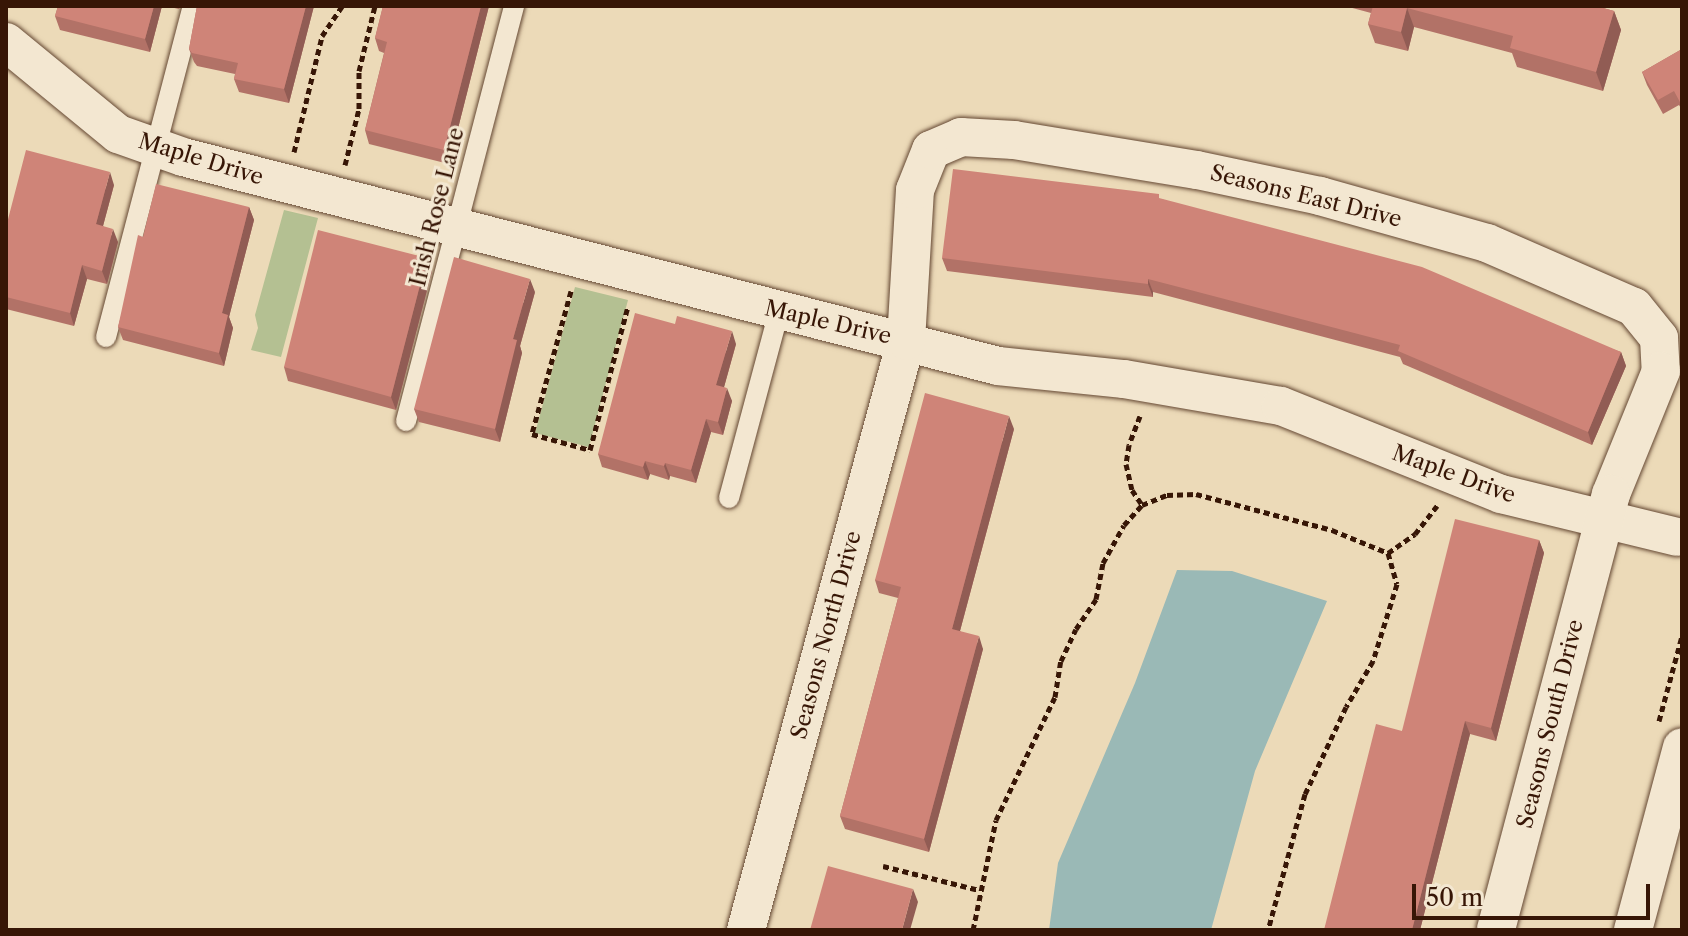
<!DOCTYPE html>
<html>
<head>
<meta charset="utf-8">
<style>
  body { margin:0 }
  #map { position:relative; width:1688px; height:936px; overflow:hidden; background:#ecdab8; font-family:"Libre Caslon Text",serif }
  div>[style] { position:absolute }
  .green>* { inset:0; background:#b4c092 }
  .water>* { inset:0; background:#9ab9b6 }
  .path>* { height:5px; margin-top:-2.5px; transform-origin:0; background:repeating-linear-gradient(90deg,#371606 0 6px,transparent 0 10px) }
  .roads { filter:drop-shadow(0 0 2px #644732) drop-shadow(0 0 2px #644732) }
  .service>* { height:20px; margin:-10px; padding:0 10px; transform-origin:10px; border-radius:10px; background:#f3e7d1 }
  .minor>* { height:38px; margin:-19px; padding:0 19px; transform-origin:19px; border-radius:19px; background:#f3e7d1 }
  .wall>* { inset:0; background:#b27267 }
  .shaded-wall>* { inset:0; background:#915c54 }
  .building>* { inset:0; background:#cf8478 }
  span { translate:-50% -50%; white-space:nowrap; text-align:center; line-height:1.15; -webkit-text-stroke:6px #f3e7d1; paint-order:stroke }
  .street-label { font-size:22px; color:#371606 }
  .frame { position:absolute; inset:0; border:8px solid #371606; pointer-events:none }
  .scale { position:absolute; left:1412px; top:884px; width:238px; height:36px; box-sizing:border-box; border:4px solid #371606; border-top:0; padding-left:10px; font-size:24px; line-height:28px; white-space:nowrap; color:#371606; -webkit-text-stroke:6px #f3e7d1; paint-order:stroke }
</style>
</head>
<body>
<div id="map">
  <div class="green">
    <div style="clip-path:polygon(284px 210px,318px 218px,281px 357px,251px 350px,258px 328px,255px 315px)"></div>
    <div style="clip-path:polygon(575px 287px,628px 300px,589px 447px,535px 433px)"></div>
  </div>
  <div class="water">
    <div style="clip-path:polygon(1177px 570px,1232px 571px,1327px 601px,1255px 771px,1211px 930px,1049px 930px,1058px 863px,1135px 683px)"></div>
  </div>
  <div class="path">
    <div style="left:294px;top:152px;width:119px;rotate:-76.4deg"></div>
    <div style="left:322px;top:36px;width:36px;rotate:-56deg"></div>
    <div style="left:345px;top:165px;width:58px;rotate:-76deg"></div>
    <div style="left:359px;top:109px;width:38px;rotate:-90deg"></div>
    <div style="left:359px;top:71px;width:67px;rotate:-76.2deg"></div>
    <div style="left:571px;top:291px;width:148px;rotate:105.3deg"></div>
    <div style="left:532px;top:434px;width:60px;rotate:15.4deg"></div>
    <div style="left:590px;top:450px;width:149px;rotate:-75.2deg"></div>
    <div style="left:1140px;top:416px;width:31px;rotate:111deg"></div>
    <div style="left:1129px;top:445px;width:19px;rotate:99deg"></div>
    <div style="left:1126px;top:464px;width:27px;rotate:77deg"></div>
    <div style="left:1132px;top:490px;width:18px;rotate:56deg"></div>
    <div style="left:1388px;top:553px;width:33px;rotate:-35deg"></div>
    <div style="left:1415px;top:534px;width:36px;rotate:-52deg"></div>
    <div style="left:1659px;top:721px;width:88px;rotate:-74.9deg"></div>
    <div style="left:883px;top:866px;width:99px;rotate:14deg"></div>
    <div style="left:973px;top:930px;width:112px;rotate:-78.2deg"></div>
    <div style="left:996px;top:820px;width:136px;rotate:-64.4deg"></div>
    <div style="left:1055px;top:697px;width:36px;rotate:-81deg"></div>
    <div style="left:1061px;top:661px;width:35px;rotate:-65deg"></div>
    <div style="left:1076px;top:629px;width:36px;rotate:-56deg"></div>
    <div style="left:1096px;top:599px;width:37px;rotate:-79deg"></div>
    <div style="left:1103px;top:563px;width:43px;rotate:-61.1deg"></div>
    <div style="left:1124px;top:525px;width:27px;rotate:-48deg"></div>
    <div style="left:1142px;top:505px;width:27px;rotate:-22deg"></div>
    <div style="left:1167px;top:495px;width:29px;rotate:-2deg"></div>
    <div style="left:1196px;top:494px;width:141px;rotate:14.8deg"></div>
    <div style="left:1332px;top:530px;width:61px;rotate:22.3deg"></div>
    <div style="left:1388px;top:553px;width:32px;rotate:74deg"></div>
    <div style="left:1397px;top:584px;width:81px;rotate:107.3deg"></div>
    <div style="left:1373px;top:661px;width:53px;rotate:120.4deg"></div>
    <div style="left:1346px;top:707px;width:96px;rotate:115.2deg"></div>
    <div style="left:1305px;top:794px;width:141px;rotate:105.2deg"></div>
  </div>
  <div class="roads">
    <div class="service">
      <div style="left:106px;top:337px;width:342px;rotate:-75.3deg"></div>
      <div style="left:406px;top:421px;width:429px;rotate:-75.4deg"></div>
      <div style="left:729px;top:498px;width:194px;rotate:-75deg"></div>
    </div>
    <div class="minor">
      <div style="left:6px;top:42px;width:145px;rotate:39.4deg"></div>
      <div style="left:118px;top:134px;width:69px;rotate:19.5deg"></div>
      <div style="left:183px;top:157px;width:841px;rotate:14.38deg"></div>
      <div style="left:998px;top:366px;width:127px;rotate:5.9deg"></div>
      <div style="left:1124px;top:379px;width:159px;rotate:9.8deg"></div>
      <div style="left:1281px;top:406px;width:237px;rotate:21.8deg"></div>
      <div style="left:1501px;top:494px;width:181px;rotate:13.7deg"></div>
      <div style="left:746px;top:930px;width:610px;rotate:-74.8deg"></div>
      <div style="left:906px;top:341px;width:151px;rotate:-86.6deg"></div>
      <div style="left:915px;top:190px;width:43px;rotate:-68.2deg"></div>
      <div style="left:931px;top:150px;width:33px;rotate:-23deg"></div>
      <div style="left:961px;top:137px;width:53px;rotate:3.2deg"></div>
      <div style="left:1014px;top:140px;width:185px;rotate:9.3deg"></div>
      <div style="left:1197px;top:170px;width:126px;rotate:11.9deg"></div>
      <div style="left:1320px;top:196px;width:173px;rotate:15.7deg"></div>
      <div style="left:1487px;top:243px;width:160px;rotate:23.5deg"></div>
      <div style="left:1634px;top:307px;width:40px;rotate:51deg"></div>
      <div style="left:1659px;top:338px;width:33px;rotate:87deg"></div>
      <div style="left:1661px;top:371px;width:133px;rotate:112.1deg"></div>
      <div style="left:1611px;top:494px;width:451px;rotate:104.8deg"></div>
      <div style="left:1633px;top:930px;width:189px;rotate:-75deg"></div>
    </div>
  </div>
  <div class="wall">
    <div style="clip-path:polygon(58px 6px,162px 6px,150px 52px,60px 30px,55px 16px)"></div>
    <div style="clip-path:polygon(165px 6px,181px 6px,179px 9px)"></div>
    <div style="clip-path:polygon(197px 6px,314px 6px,289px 103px,239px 92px,234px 79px,235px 74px,197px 66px,194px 62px,189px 49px)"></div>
    <div style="clip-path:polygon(383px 6px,489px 6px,449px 164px,369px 144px,365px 130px,384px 53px,379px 51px,375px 38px)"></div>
    <div style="clip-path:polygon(1345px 6px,1596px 6px,1614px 11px,1621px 30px,1603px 91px,1517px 67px,1512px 53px,1414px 27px,1408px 51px,1375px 43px,1368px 24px,1371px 13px)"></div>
    <div style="clip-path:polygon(1682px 49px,1682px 110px,1679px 105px,1663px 114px,1647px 85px,1642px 72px)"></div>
    <div style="clip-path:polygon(114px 185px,103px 226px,118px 242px,107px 284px,87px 279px,74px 326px,6px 309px,6px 227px)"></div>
    <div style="clip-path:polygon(1161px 199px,1621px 352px,1626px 366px,1592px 445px,1403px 364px,1400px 357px,1153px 292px,1153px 297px,947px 271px,942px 258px)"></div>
    <div style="clip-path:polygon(249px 207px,254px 220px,229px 317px,233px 328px,224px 366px,123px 340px,118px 327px,143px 237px)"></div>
    <div style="clip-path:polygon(427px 258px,432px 271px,396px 410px,288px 381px,284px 367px)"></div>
    <div style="clip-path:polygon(535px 292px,520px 346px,522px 353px,500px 442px,419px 422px,414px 409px)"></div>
    <div style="clip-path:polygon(736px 344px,724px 387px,732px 401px,723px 435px,711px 432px,696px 483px,670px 476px,669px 480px,650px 474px,648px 480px,602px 467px,598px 454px)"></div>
    <div style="clip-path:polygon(1014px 429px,960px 631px,983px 649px,929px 852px,845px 829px,840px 816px,898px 598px,879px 593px,875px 580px)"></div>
    <div style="clip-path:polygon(1539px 540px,1544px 553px,1496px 741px,1470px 734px,1420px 930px,1324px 930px,1402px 731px)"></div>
  </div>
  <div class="shaded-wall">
    <div style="clip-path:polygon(154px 6px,162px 6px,150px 52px,145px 39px)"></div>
    <div style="clip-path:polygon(306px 6px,314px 6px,289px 103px,284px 89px)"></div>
    <div style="clip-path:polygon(481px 6px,489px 6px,449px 164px,444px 150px)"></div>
    <div style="clip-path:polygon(1407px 8px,1414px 27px,1408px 51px,1401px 32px)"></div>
    <div style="clip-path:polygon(1614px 11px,1621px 30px,1603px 91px,1596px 72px)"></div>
    <div style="clip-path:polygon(110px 172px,114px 185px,100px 237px,96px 224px)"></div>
    <div style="clip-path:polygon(249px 207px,254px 220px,229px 317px,233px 328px,224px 366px,219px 353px,222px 313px)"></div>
    <div style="clip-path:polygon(113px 229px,118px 242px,107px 284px,102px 271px)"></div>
    <div style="clip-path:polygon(427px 258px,432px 271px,396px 410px,391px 397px)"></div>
    <div style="clip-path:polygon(82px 265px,87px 279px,74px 326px,70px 313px)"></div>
    <div style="clip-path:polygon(530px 279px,535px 292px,520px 346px,522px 353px,500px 442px,495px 429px,513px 339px)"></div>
    <div style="clip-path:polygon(1148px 279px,1153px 292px,1153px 297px,1148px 284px)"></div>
    <div style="clip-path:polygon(732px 331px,736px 344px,721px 398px,716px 385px)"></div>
    <div style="clip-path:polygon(1621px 352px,1626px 366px,1592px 445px,1588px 432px)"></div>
    <div style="clip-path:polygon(727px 388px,732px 401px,723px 435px,718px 422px)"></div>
    <div style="clip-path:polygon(1009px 416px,1014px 429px,957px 642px,952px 629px)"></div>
    <div style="clip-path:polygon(706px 419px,711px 432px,696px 483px,691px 470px)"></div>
    <div style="clip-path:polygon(645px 461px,650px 474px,648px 480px,643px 467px)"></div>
    <div style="clip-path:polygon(665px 463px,670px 476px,669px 480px,664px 466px)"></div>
    <div style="clip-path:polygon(1539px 540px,1544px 553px,1496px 741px,1491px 728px)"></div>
    <div style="clip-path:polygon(979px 636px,983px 649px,929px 852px,924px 839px)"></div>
    <div style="clip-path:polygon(1465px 721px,1470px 734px,1420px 930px,1412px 930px)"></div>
    <div style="clip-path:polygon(913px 889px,918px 902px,910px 930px,902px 930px)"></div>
  </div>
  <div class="building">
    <div style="clip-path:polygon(58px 6px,154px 6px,145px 39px,55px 16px)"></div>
    <div style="clip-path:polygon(197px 6px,306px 6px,284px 89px,234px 79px,238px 63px,192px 53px,189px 49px)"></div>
    <div style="clip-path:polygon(383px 6px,481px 6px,444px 150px,365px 130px,387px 42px,375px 38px)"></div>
    <div style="clip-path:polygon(1373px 6px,1596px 6px,1614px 11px,1596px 72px,1510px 48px,1513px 36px,1407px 8px,1401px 32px,1368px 24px)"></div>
    <div style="clip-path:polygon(1682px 49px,1682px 106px,1674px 91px,1658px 100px,1642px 72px)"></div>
    <div style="clip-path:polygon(26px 150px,110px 172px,96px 224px,113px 229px,102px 271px,82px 265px,70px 313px,6px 297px,6px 227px)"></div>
    <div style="clip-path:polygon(953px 169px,1159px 194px,1159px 198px,1422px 267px,1621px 352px,1588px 432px,1398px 351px,1400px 345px,1148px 279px,1148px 284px,942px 258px)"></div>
    <div style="clip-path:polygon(156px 184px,249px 207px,222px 313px,228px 315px,219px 353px,118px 327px,138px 235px,143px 237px)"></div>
    <div style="clip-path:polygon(318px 230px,427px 258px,391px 397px,284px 367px)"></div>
    <div style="clip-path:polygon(454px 257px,530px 279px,513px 339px,517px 340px,495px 429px,414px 409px)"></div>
    <div style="clip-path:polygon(635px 313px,675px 324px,677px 316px,732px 331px,716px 385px,727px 388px,718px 422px,706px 419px,691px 470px,665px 463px,664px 466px,645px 461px,643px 467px,598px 454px)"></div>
    <div style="clip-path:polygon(925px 393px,1009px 416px,952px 629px,979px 636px,924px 839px,840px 816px,901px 587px,875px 580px)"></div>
    <div style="clip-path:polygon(1455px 519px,1539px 540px,1491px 728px,1465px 721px,1412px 930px,1324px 930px,1376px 724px,1402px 731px)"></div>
    <div style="clip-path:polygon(828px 866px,913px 889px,902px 930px,810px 930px)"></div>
  </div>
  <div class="street-label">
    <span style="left:201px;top:159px;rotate:17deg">Maple Drive</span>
    <span style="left:1306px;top:196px;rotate:14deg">Seasons East Drive</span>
    <span style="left:437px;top:207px;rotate:-76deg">Irish Rose Lane</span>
    <span style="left:828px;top:322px;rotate:13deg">Maple Drive</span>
    <span style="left:1454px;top:474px;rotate:20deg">Maple Drive</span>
    <span style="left:826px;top:635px;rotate:-75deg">Seasons North Drive</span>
    <span style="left:1550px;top:724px;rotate:-76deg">Seasons South Drive</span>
  </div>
  <div class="frame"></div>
  <div class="scale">50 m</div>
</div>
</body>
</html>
